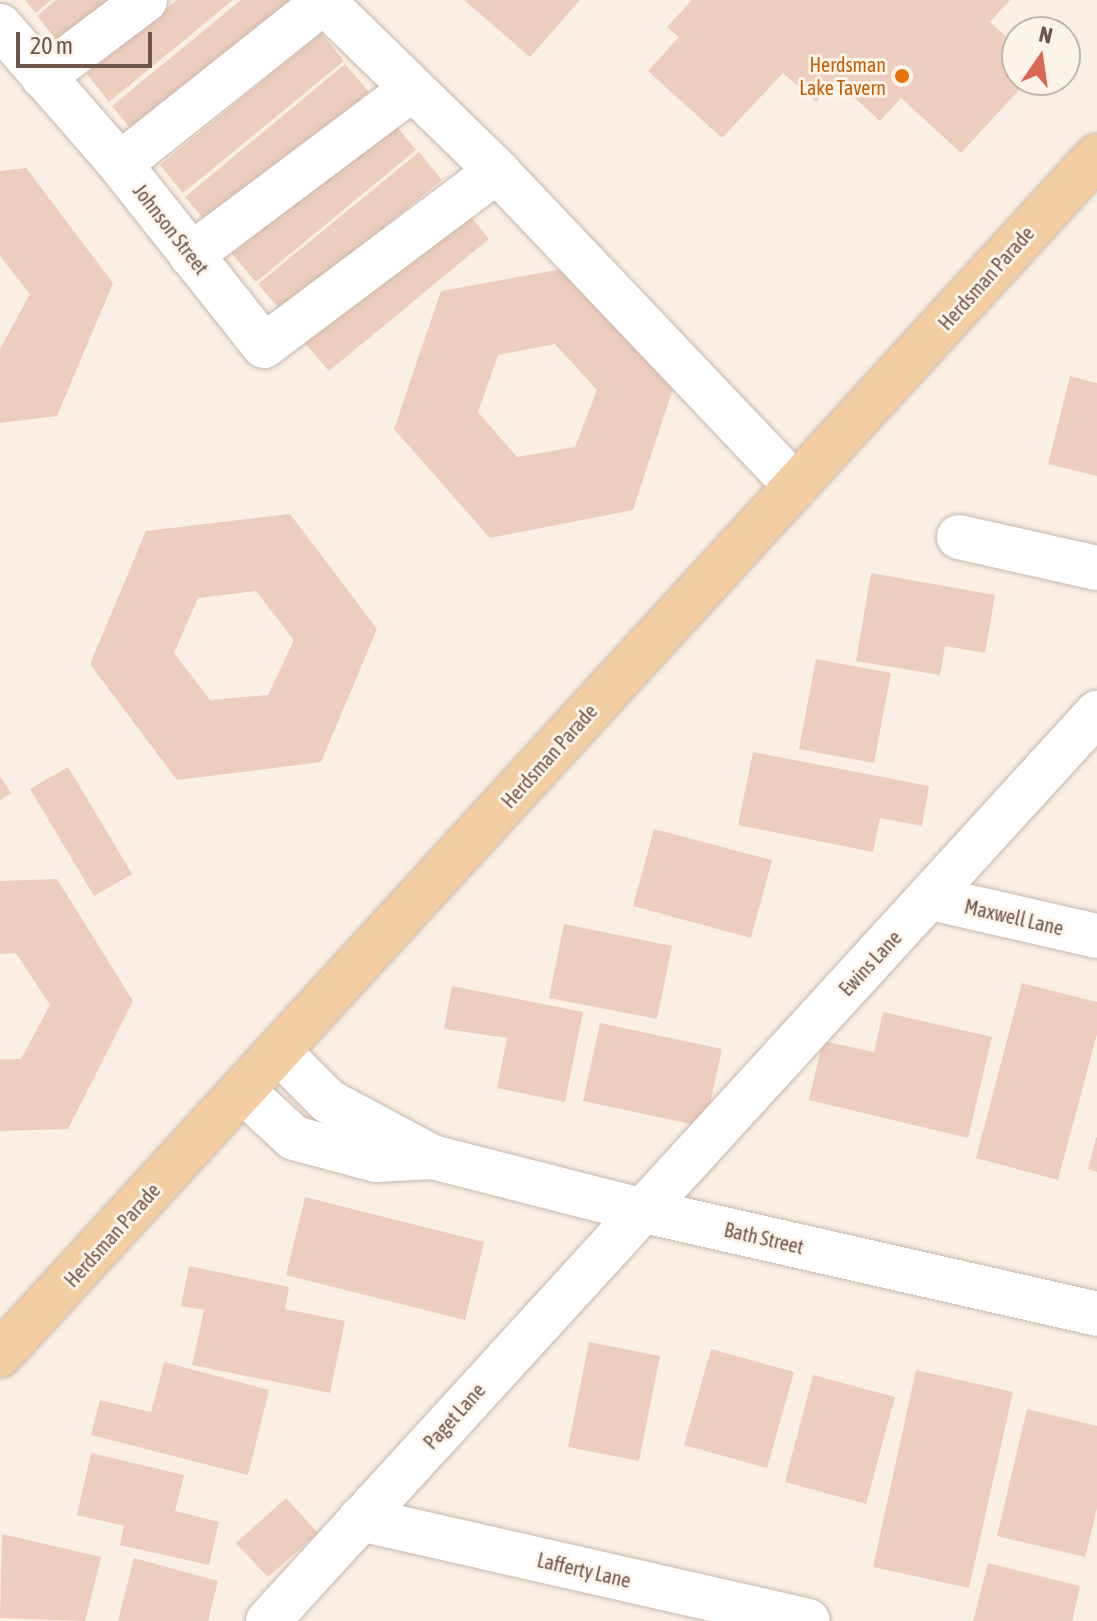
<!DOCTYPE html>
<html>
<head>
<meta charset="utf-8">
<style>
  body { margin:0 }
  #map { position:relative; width:1097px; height:1621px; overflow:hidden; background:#faefe4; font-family:"Asap Condensed",sans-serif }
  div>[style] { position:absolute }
  .building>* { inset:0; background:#eccdbe }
  .roads { filter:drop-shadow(0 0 2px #c9b7ab) drop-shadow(0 0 2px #c9b7ab) }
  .minor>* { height:44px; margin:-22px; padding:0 22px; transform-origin:22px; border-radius:22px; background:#fff }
  .major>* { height:44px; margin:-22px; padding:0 22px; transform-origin:22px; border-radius:22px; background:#f2cea2 }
  .dots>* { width:22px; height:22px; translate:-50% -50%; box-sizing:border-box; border:4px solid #fdf4e9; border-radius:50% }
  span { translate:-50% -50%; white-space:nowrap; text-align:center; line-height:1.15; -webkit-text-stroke:6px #fdf4e9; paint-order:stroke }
  .food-label { font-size:20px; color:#c56008 }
  .right { translate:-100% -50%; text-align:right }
  .street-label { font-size:20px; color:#6f564c }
  .north { position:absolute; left:1001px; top:16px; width:80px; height:80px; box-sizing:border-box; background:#fdf4e9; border:2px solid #c4b5aa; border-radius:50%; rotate:13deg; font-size:22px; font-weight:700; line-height:32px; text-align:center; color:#6f564c }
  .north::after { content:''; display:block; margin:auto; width:28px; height:36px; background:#d86754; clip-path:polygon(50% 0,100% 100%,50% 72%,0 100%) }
  .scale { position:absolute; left:16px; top:32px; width:136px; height:36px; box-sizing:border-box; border:4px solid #6f564c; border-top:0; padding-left:10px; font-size:24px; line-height:28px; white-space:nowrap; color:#6f564c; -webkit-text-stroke:6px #fdf4e9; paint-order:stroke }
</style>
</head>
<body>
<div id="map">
  <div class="building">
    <div style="clip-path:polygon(25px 0,51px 0,36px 13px)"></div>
    <div style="clip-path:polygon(56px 0,113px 0,60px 44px,37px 16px)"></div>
    <div style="clip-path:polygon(177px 0,233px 0,109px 102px,87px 74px)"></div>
    <div style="clip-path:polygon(241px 0,293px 0,135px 134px,112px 106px)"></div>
    <div style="clip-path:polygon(464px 0,580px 0,530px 57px)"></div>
    <div style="clip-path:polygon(692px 0,1010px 0,990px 22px,1017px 46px,1017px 80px,1028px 80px,961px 153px,901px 98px,880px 121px,835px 80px,816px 102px,783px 73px,722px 138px,648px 71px,679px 37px,667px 27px)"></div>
    <div style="clip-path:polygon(321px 33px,344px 61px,183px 193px,160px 165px)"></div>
    <div style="clip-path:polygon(345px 64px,369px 92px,208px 224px,185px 197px)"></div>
    <div style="clip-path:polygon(393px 122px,416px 150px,256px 282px,232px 254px)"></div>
    <div style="clip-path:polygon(419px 152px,442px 180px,281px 311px,258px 284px)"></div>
    <div style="clip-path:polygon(26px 168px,113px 283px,57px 416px,0 423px,0 349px,30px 294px,0 256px,0 171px)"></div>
    <div style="clip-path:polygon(466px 211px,489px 239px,329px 371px,305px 343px)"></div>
    <div style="clip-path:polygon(evenodd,584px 265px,678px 373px,633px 510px,490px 538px,394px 429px,441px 291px,584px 265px,555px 344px,597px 390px,575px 447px,517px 457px,478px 412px,498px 355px,555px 344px)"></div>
    <div style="clip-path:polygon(1070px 376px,1097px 383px,1097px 476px,1048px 464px)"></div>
    <div style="clip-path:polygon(evenodd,290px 514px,377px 629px,321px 762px,177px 780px,90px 664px,146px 531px,290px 514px,256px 591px,294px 640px,268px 695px,210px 700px,174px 653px,198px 598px,256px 591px)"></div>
    <div style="clip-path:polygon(871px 573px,995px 595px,985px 653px,945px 646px,940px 675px,856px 661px)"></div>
    <div style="clip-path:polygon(816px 659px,891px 673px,874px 763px,799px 749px)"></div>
    <div style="clip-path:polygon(753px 752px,929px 786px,922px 826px,880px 818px,873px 852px,738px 825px)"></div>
    <div style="clip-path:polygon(68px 767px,132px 874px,94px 896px,30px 789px)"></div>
    <div style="clip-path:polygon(0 776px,11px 793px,0 800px)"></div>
    <div style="clip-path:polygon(654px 829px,772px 860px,751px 938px,633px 906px)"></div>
    <div style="clip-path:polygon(57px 879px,133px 1001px,68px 1129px,0 1131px,0 1059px,21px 1059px,50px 1005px,16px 953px,0 954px,0 881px)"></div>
    <div style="clip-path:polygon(564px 924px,672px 946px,657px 1019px,549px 998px)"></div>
    <div style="clip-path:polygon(1022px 983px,1097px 1002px,1097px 1034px,1058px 1180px,976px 1158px)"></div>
    <div style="clip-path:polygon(452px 986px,583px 1012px,565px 1102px,497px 1088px,507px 1038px,444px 1029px)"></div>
    <div style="clip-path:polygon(883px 1012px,992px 1037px,968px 1138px,809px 1100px,823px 1041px,874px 1052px)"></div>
    <div style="clip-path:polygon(600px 1023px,722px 1049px,705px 1127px,583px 1101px)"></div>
    <div style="clip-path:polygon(1096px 1137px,1097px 1138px,1097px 1172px,1088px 1169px)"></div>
    <div style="clip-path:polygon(305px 1197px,484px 1242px,465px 1320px,286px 1275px)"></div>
    <div style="clip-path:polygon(189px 1266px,289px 1287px,285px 1309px,345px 1321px,330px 1393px,192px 1365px,204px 1310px,181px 1306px)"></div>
    <div style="clip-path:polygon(589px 1342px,660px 1356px,639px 1461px,568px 1447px)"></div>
    <div style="clip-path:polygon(711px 1349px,794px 1372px,767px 1468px,684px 1445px)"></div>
    <div style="clip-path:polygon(164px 1362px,269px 1390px,248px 1475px,91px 1435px,100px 1400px,151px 1412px)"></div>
    <div style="clip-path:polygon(916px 1370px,1013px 1392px,969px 1588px,873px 1567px)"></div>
    <div style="clip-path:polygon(813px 1375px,895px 1397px,866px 1504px,785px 1482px)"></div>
    <div style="clip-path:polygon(1027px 1409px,1097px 1426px,1097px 1508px,1085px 1557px,997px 1536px)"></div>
    <div style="clip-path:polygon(91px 1453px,184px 1475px,175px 1511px,219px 1522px,209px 1565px,120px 1545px,124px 1526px,77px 1515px)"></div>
    <div style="clip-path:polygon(286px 1498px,318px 1533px,268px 1577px,236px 1543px)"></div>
    <div style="clip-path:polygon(2px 1534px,101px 1557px,85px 1621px,0 1618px)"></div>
    <div style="clip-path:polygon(134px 1558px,218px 1581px,208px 1621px,118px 1621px)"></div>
    <div style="clip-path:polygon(988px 1563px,1080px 1586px,1072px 1621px,973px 1621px)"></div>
  </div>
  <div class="roads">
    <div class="minor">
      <div style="left:0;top:26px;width:183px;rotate:49deg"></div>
      <div style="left:43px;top:77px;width:128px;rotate:-37deg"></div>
      <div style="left:497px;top:171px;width:291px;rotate:143.1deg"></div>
      <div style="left:264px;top:346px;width:232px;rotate:-128.4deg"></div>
      <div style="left:120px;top:164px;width:260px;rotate:-38.5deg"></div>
      <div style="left:324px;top:2px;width:242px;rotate:44.3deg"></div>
      <div style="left:497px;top:171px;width:434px;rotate:46.5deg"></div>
      <div style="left:191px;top:255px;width:275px;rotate:-36.9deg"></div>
      <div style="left:959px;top:537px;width:141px;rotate:12.7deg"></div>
      <div style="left:931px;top:898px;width:170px;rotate:12.9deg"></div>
      <div style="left:279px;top:1052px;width:69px;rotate:45deg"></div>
      <div style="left:328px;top:1101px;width:118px;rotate:28.3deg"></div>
      <div style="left:432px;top:1157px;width:215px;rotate:14.3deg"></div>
      <div style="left:640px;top:1210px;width:469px;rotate:12.8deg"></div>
      <div style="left:243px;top:1091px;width:69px;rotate:42.7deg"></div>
      <div style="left:294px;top:1138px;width:85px;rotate:15deg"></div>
      <div style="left:376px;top:1160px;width:56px;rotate:-3.1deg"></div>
      <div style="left:360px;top:1519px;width:459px;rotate:12.8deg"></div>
      <div style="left:268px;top:1621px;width:1230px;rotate:-47.6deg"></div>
    </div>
    <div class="major">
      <div style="left:0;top:1355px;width:1625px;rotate:-47.54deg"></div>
    </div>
  </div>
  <div class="dots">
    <div style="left:902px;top:76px;background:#e8710a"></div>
  </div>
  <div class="food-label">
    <span class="right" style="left:886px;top:76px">Herdsman<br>Lake Tavern</span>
  </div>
  <div class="street-label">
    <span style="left:171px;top:229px;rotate:52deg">Johnson Street</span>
    <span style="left:986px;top:278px;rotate:-48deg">Herdsman Parade</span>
    <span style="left:549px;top:756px;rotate:-48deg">Herdsman Parade</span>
    <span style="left:1014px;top:917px;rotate:13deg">Maxwell Lane</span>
    <span style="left:870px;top:963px;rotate:-47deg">Ewins Lane</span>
    <span style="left:112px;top:1235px;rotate:-48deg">Herdsman Parade</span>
    <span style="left:764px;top:1238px;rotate:13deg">Bath Street</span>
    <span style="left:454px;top:1416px;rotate:-48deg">Paget Lane</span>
    <span style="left:584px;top:1570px;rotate:13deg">Lafferty Lane</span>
  </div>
  <div class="north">N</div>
  <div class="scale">20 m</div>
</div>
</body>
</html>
